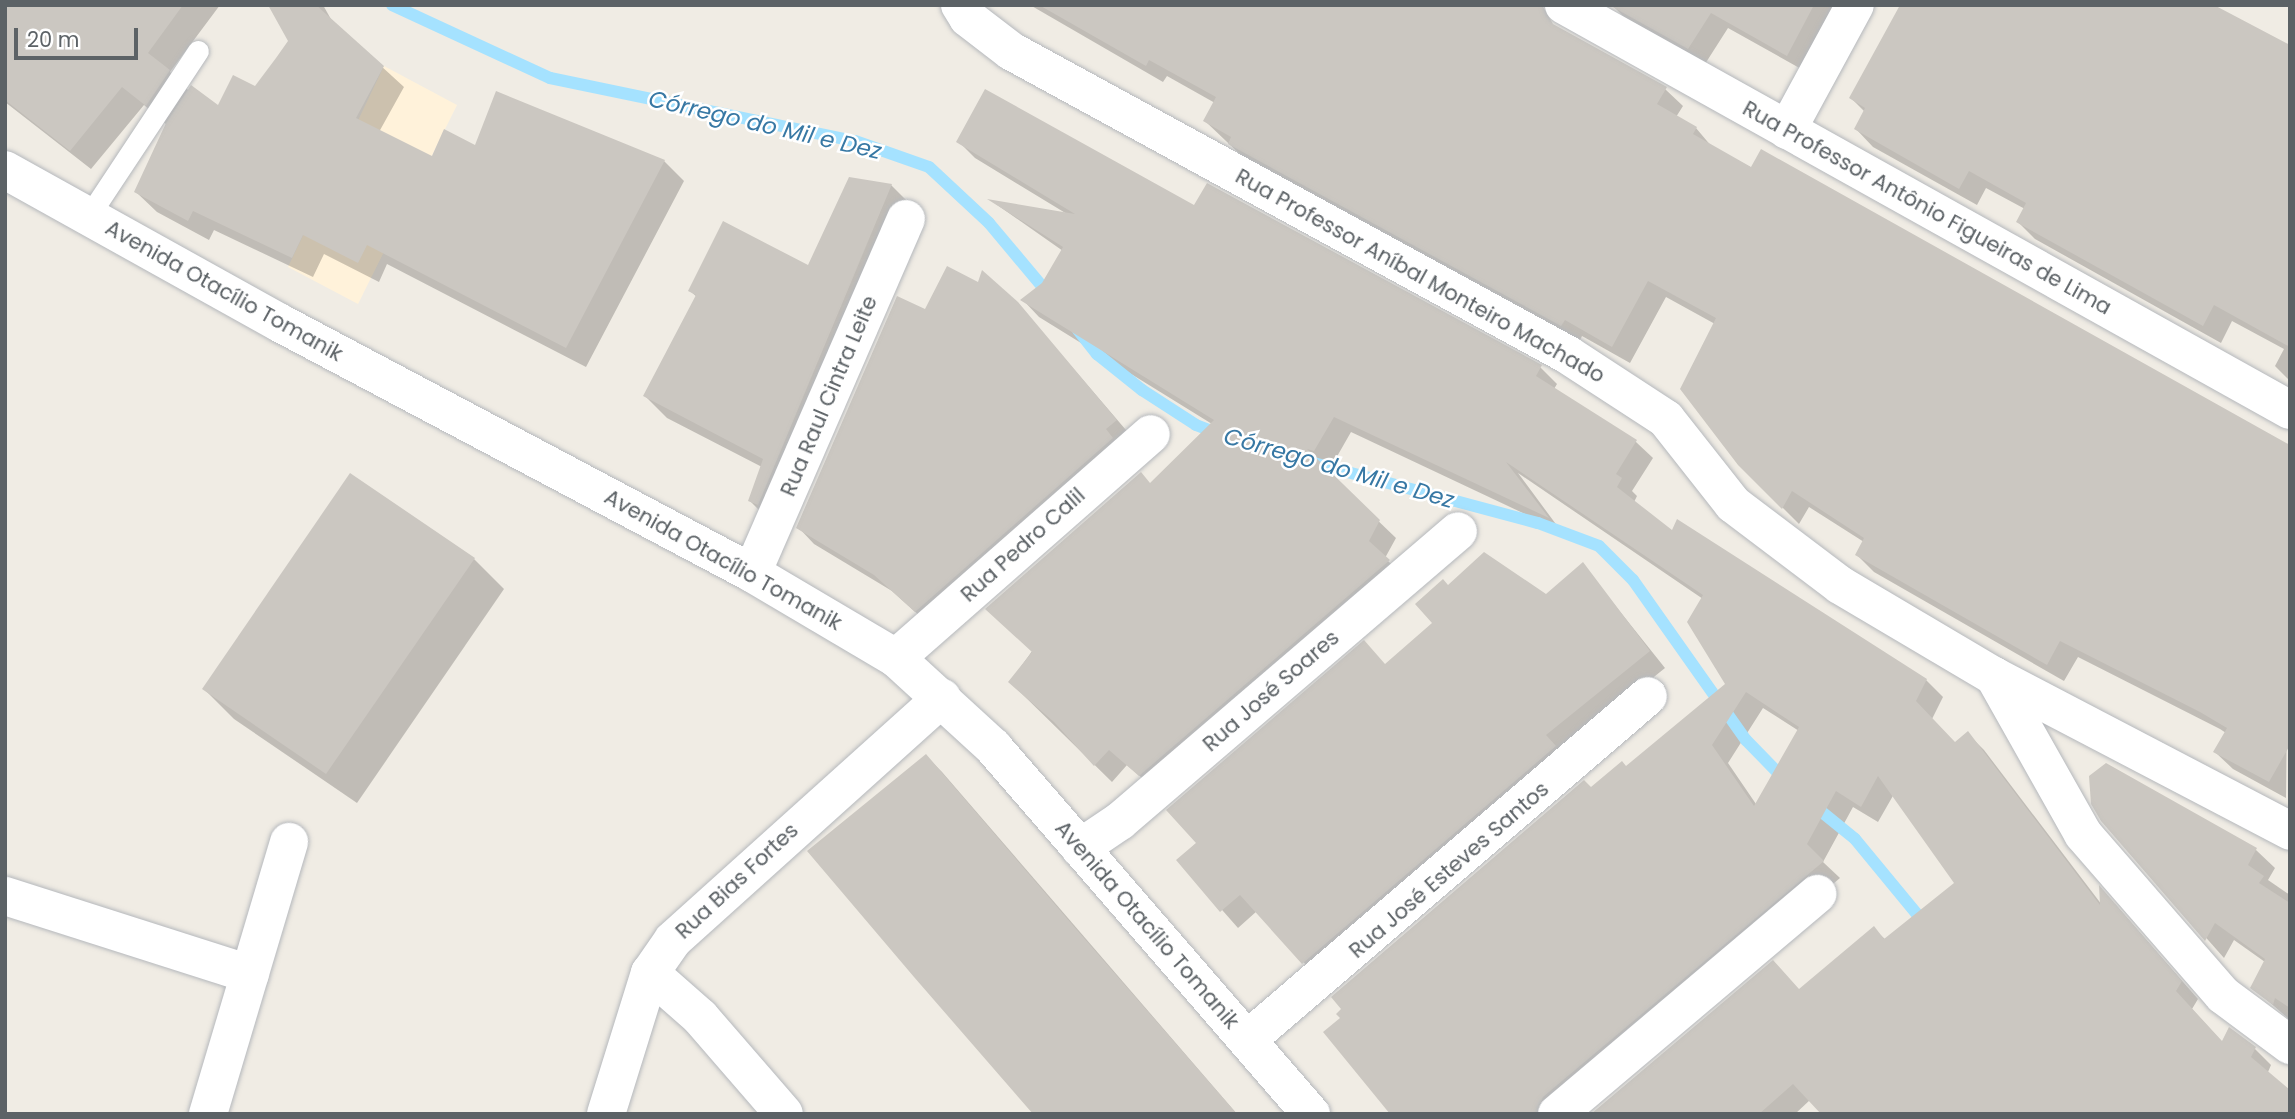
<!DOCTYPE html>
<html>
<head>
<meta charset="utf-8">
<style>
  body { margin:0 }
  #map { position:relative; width:2295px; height:1119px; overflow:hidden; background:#f0ece4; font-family:Poppins,sans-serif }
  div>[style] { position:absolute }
  .commercial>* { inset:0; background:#fff2da }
  .shadow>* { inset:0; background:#0003 }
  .stream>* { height:12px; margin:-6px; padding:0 6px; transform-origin:6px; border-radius:6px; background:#a5e2ff }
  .building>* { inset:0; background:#cbc7c1 }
  .roads { filter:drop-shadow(0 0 2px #b5b8bc) drop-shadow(0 0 2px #b5b8bc) }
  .lane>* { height:21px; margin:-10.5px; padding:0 10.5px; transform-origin:10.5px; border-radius:10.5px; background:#fff }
  .street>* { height:38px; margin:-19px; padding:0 19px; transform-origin:19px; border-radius:19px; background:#fff }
  .secondary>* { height:38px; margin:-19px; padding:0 19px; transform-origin:19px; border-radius:19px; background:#fff }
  span { translate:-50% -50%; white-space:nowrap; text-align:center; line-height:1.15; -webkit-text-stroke:5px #fff; paint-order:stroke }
  .street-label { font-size:21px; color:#5c6266 }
  .water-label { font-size:23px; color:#3778a4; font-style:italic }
  .frame { position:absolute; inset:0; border:7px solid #5c6266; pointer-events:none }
  .scale { position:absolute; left:14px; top:28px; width:124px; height:32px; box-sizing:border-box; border:4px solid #5c6266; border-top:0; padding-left:9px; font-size:21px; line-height:24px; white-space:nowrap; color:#5c6266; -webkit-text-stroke:5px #fff; paint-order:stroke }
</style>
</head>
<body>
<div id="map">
  <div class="commercial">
    <div style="clip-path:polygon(384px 66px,457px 105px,358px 304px,288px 267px)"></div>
  </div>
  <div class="shadow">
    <div style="clip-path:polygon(6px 5px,220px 5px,170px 72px,189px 91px,218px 108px,255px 88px,290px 41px,270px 5px,323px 5px,332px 21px,404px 87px,379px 132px,432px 158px,476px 148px,664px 161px,684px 181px,586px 367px,387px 264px,379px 282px,324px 254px,313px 277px,214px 230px,209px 240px,157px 212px,136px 192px,167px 125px,144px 105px,91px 169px,5px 102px)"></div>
    <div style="clip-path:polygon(1030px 5px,1497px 5px,1665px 89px,1683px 106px,1676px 117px,1696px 128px,1712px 147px,2290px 448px,2286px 798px,2233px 769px,2215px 752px,2226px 733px,2220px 729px,2078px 657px,2064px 681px,1874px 572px,1857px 555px,1864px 542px,1809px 507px,1799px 524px,1739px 464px,1715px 324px,1666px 297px,1630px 363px,1582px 336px,1579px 342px,1247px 161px,1205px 121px,1215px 103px,1167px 76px,1163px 82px)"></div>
    <div style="clip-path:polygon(1612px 5px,1843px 5px,1803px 70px,1728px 28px,1705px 64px,1628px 21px)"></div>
    <div style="clip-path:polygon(2290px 40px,2290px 381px,2275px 366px,2284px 349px,2232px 321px,2221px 343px,2035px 239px,2018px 222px,2025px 209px,1986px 188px,1977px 205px,1873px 147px,1856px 129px,1865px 112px,1851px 98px,2287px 45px)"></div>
    <div style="clip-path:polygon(evenodd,958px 141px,1195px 208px,1540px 367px,1557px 384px,1554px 389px,1636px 442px,1653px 458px,1632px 491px,1637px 496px,1634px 502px,1673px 532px,1926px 680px,1943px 697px,1932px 719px,1955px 744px,1968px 734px,1984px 750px,2102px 905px,2115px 904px,2198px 999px,2192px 1009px,2223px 1043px,2254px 1048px,2271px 1065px,2268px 1072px,2281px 1085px,1810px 1100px,1795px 1114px,1594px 1114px,1800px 990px,1874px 929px,1886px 940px,1957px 884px,1894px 794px,1878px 822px,1853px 807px,1823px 862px,1840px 878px,1560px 1114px,1392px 1114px,1591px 789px,1627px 768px,1727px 684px,1703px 599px,1518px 473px,1561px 531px,1351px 432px,1331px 467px,1319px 464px,1396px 538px,1385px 558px,1405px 578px,1157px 791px,1127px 765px,1112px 782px,1010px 682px,1151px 485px,1212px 424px,1039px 317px,1023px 300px,1044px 284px,1063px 251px,993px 202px,1067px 214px,975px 158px,958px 141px,1763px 708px,1799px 731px,1756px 804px,1728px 763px,1763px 708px)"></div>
    <div style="clip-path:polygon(850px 179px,891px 185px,914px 208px,772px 523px,750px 501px,762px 467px,667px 418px,645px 396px,697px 297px,690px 291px,809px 268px)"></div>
    <div style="clip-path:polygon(1017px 303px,1132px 437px,932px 627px,892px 591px,814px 544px,798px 527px,926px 311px)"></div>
    <div style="clip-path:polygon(474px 559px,504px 589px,357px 803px,234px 719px,204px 689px)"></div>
    <div style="clip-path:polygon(1582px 564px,1665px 668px,1561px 752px,1319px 979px,1257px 911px,1238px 928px,1178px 860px,1435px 624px,1448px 587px,1546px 596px)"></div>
    <div style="clip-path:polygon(926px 756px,942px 772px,1237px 1114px,809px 852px)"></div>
    <div style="clip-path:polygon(2106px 765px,2256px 850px,2275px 868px,2268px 880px,2290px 895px,2290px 1020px,2252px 987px,2265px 962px,2234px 940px,2224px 958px,2102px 820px)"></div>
  </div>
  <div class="stream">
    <div style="left:392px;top:5px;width:174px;rotate:24.8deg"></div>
    <div style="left:550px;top:78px;width:311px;rotate:11.7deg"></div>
    <div style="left:855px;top:141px;width:78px;rotate:19.4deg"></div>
    <div style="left:929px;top:167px;width:82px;rotate:43deg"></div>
    <div style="left:989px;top:223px;width:97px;rotate:50deg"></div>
    <div style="left:1078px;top:330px;width:31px;rotate:52deg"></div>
    <div style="left:1097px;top:354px;width:58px;rotate:38.7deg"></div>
    <div style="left:1142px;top:390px;width:64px;rotate:32.9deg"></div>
    <div style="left:1196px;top:425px;width:26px;rotate:21deg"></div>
    <div style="left:1310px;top:462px;width:236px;rotate:15deg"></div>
    <div style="left:1538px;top:523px;width:65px;rotate:20.7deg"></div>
    <div style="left:1599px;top:546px;width:48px;rotate:45deg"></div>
    <div style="left:1633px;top:580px;width:196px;rotate:54.8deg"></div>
    <div style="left:1746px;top:740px;width:57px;rotate:45.7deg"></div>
    <div style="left:1812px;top:804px;width:55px;rotate:39.1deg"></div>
    <div style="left:1855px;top:839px;width:112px;rotate:50.5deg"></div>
  </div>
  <div class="building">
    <div style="clip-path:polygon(5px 5px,183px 5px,148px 53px,170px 70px,146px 106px,122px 87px,70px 151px,5px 100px)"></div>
    <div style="clip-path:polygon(268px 5px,316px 5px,384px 66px,356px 118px,432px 156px,444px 129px,475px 145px,496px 91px,665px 160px,566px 348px,367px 245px,358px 263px,303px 235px,292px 258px,193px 211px,188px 221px,134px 192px,166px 123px,191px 85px,218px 105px,233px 75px,255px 86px,276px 58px,288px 41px)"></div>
    <div style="clip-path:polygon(1039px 5px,1542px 5px,1553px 24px,1667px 87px,1657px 104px,1697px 127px,1693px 134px,1751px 167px,1761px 149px,2290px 445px,2290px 745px,2269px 782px,2213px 752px,2227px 728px,2200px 712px,2060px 641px,2047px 665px,1855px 555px,1864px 538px,1792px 491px,1782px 509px,1738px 465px,1680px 389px,1716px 318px,1648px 281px,1612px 347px,1565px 320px,1561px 326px,1228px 144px,1231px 137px,1203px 121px,1216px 97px,1149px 60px,1146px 66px)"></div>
    <div style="clip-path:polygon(1609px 5px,1814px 5px,1787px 56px,1711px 13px,1688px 49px)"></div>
    <div style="clip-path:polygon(1900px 5px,2214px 5px,2290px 45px,2290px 347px,2214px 305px,2203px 326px,2016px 222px,2026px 203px,1969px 171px,1959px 189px,1854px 129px,1865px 108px,1849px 98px)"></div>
    <div style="clip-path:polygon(evenodd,985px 89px,1194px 205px,1207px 183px,1542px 365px,1536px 376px,1637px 440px,1616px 474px,1622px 478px,1617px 487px,1672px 530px,1677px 519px,1927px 679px,1916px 701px,1955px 742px,1968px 731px,2100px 905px,2099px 885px,2182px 981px,2176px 991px,2222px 1041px,2229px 1027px,2256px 1047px,2251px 1057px,2290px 1090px,2290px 1114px,1821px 1114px,1793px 1084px,1759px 1114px,1591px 1114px,1773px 960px,1799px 989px,1874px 926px,1884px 939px,1954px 883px,1878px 776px,1861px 807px,1836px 791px,1807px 844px,1824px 861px,1543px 1097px,1536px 1114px,1390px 1114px,1323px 1032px,1340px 1018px,1336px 1014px,1341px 1009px,1331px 997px,1584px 780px,1591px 787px,1622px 761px,1626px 766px,1725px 684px,1687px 622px,1703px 595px,1506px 462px,1549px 518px,1334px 417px,1314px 451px,1307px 449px,1380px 520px,1369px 541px,1390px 560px,1139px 776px,1109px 750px,1094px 766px,1054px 722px,1008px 682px,1032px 652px,985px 609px,1141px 472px,1150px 483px,1214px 420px,1020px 300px,1042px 283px,1063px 247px,987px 199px,1075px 214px,956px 142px,985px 89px,1746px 692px,1799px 727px,1754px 806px,1712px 745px,1746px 692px)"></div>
    <div style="clip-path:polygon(849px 177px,892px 184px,758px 505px,748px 501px,763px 459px,643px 396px,696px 295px,688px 291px,723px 221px,808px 265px)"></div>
    <div style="clip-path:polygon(947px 266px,978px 282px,982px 270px,1018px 302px,1117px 420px,1106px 429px,1113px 438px,915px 612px,874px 575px,796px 528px,897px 296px,925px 309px)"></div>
    <div style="clip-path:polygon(350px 473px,475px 558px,326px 774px,202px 689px)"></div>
    <div style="clip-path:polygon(1484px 552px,1546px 594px,1583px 562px,1650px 651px,1546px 735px,1556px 746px,1302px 964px,1240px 895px,1220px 912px,1176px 860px,1196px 843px,1166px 810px,1364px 640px,1385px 664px,1432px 623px,1415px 604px,1443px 579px,1448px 585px)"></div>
    <div style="clip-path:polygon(926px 754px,1077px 930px,1237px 1114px,1033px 1114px,914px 977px,807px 851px)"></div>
    <div style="clip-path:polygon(2106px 763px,2257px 848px,2248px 865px,2264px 876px,2259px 883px,2290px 903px,2290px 1008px,2275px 998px,2273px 1005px,2250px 988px,2265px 959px,2215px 923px,2205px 941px,2101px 821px,2091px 804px,2089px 776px)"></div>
  </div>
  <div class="roads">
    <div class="lane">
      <div style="left:88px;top:217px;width:199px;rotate:-56.5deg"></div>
    </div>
    <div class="street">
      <div style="left:960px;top:5px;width:15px;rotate:58deg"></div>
      <div style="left:968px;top:18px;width:54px;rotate:37.5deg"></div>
      <div style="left:1011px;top:51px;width:635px;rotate:28.62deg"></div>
      <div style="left:1568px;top:355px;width:117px;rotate:33.1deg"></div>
      <div style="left:1666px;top:419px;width:108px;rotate:51.8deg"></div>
      <div style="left:1733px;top:504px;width:134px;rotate:37.1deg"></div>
      <div style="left:1840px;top:585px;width:179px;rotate:30.6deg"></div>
      <div style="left:1994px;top:676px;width:334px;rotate:27.6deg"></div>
      <div style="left:1564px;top:5px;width:831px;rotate:29.16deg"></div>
      <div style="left:1787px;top:130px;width:142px;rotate:-61.5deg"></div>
      <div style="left:752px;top:573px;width:386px;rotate:-66.5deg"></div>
      <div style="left:896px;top:658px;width:339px;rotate:-41.3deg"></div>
      <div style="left:1994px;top:676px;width:181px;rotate:60.6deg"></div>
      <div style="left:2083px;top:834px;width:213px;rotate:49deg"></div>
      <div style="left:2223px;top:995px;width:84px;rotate:36.7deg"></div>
      <div style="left:1080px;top:848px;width:48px;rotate:-34deg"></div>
      <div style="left:1120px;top:821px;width:445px;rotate:-40.6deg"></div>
      <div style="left:5px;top:896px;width:257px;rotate:17.7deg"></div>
      <div style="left:650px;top:973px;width:67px;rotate:41.3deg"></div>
      <div style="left:700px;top:1017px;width:128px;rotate:49.1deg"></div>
      <div style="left:1247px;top:1040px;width:528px;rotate:-40.62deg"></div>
      <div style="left:208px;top:1114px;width:284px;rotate:-73.4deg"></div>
      <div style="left:606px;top:1114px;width:148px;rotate:-72.7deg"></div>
      <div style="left:650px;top:973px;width:40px;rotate:-55.1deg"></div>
      <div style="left:673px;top:940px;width:362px;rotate:-42deg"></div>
      <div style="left:1557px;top:1114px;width:341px;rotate:-40.2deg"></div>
    </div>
    <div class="secondary">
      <div style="left:5px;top:170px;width:315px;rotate:29.1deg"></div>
      <div style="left:280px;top:323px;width:534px;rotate:27.91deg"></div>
      <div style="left:752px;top:573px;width:167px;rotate:30.6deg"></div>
      <div style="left:896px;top:658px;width:132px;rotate:42.5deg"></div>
      <div style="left:993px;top:747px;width:486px;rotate:49.1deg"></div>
    </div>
  </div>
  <div class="street-label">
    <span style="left:1927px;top:208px;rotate:29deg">Rua Professor Antônio Figueiras de Lima</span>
    <span style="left:1420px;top:276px;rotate:29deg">Rua Professor Aníbal Monteiro Machado</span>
    <span style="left:224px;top:291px;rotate:29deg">Avenida Otacílio Tomanik</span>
    <span style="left:829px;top:396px;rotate:-67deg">Rua Raul Cintra Leite</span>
    <span style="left:1023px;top:545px;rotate:-42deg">Rua Pedro Calil</span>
    <span style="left:723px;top:560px;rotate:29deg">Avenida Otacílio Tomanik</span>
    <span style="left:1271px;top:691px;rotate:-41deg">Rua José Soares</span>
    <span style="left:1449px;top:870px;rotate:-41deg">Rua José Esteves Santos</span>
    <span style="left:737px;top:881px;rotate:-43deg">Rua Bias Fortes</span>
    <span style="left:1147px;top:925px;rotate:49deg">Avenida Otacílio Tomanik</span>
  </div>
  <div class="water-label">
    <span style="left:765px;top:125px;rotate:13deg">Córrego do Mil e Dez</span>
    <span style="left:1339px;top:468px;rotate:16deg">Córrego do Mil e Dez</span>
  </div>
  <div class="frame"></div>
  <div class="scale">20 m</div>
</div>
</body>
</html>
